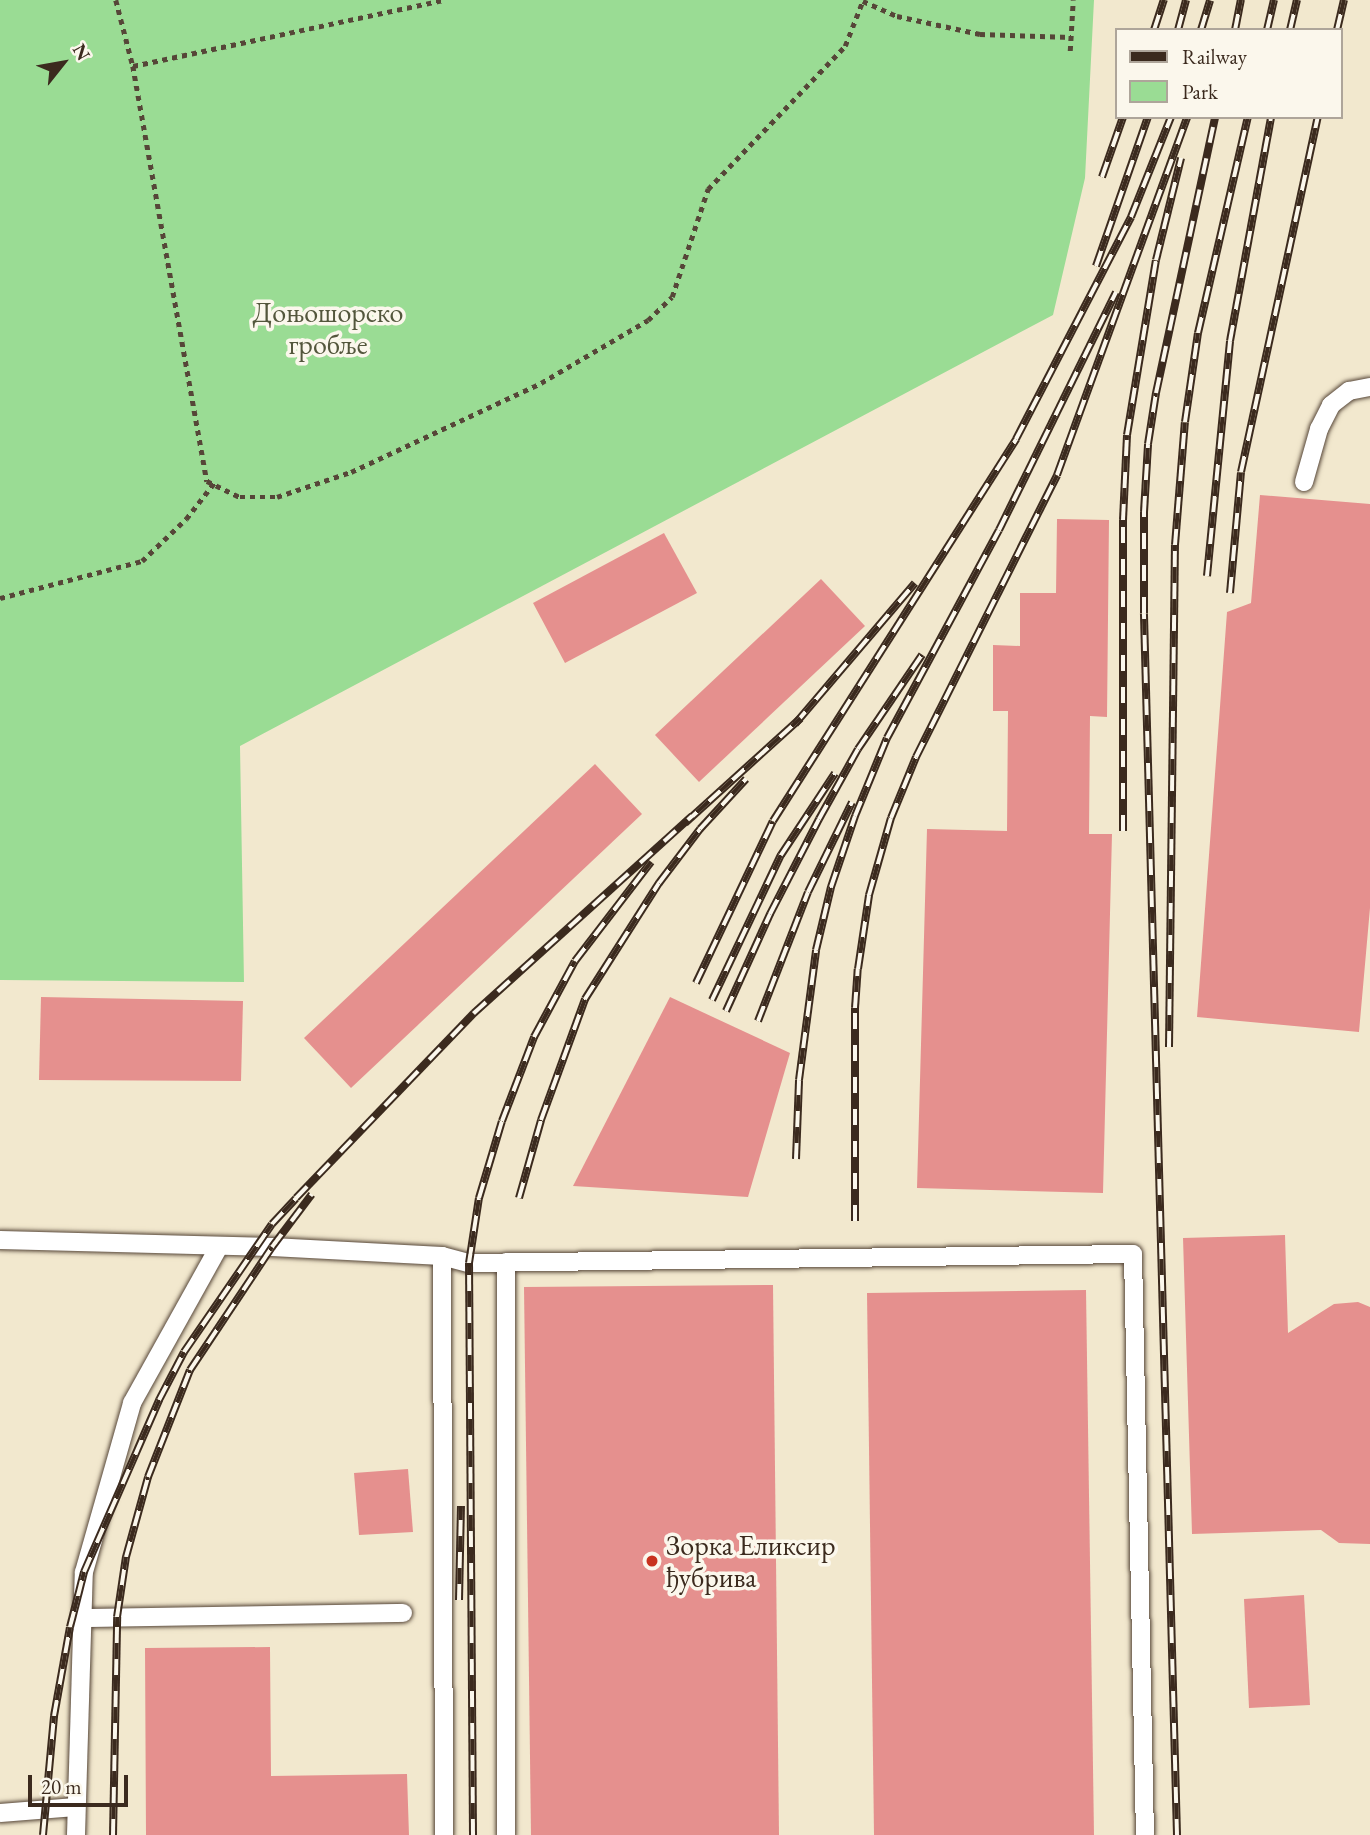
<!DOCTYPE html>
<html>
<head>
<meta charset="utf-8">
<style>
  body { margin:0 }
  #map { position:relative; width:1370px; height:1835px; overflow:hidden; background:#f2e8ce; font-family:"EB Garamond",serif }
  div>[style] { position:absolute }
  .green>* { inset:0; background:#9adc94 }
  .building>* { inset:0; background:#e5908e }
  .path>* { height:4.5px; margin-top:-2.25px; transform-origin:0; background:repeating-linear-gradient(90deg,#564638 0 5px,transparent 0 10px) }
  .roads { filter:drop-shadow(0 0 2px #564638) drop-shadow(0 0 2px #564638) }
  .lane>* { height:18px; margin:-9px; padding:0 9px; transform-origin:9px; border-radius:9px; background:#fff }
  .rail>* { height:8px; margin-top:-4px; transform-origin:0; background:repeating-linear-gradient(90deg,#fbf7ec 0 16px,#3b2a1e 0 32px); box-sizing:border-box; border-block:2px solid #3b2a1e }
  .dots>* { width:19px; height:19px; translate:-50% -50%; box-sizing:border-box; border:4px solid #fbf7ec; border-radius:50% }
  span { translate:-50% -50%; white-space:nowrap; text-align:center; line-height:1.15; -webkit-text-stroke:7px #fbf7ec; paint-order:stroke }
  .park-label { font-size:28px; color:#53563c }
  .poi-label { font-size:28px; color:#3b2a1e }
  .left { translate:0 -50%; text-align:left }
  .legend { position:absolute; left:1115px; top:28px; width:228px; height:91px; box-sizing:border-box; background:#fbf7ec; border:2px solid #aea59a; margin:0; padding:9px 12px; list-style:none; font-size:21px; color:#3b2a1e }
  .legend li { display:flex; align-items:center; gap:14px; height:35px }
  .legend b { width:35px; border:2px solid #aea59a }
  .north { position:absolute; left:28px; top:28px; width:70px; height:70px; -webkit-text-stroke:5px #fbf7ec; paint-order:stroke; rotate:59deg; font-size:19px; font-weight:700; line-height:28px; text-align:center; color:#3b2a1e }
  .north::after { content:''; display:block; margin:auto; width:24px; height:32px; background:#3b2a1e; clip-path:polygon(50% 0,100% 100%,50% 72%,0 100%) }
  .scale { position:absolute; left:28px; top:1775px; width:100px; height:32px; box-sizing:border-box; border:4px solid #3b2a1e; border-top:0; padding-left:9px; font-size:21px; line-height:24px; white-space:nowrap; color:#3b2a1e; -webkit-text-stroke:5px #fbf7ec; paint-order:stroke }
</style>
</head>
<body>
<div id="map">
  <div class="green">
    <div style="clip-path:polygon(0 0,1094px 0,1085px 178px,1053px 315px,240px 746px,244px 982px,0 980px)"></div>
  </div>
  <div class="building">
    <div style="clip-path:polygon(1260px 495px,1370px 504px,1370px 908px,1359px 1032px,1197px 1017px,1227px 612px,1251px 603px)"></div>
    <div style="clip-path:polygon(1057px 519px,1109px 520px,1107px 717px,1090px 716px,1089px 834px,1112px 834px,1103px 1193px,917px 1188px,927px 829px,1007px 831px,1008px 711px,993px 711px,993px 645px,1020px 646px,1020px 593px,1056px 593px)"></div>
    <div style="clip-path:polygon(664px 533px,697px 593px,565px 663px,533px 603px)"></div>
    <div style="clip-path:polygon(821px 579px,865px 626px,699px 782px,655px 735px)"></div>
    <div style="clip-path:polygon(595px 764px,642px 814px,351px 1088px,304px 1038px)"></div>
    <div style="clip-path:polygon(41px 997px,243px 1001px,241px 1081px,39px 1080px)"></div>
    <div style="clip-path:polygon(670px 997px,790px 1053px,748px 1197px,573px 1186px)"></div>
    <div style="clip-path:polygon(1285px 1235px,1288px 1333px,1334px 1304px,1358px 1302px,1370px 1307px,1370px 1544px,1339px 1543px,1321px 1530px,1192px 1534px,1183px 1238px)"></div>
    <div style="clip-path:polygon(773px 1285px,779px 1835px,531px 1835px,524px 1287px)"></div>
    <div style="clip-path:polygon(1086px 1290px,1094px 1835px,874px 1835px,867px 1293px)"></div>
    <div style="clip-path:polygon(408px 1469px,413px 1532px,359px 1535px,354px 1473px)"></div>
    <div style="clip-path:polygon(1304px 1595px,1310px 1705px,1249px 1708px,1244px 1599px)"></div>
    <div style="clip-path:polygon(270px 1647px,271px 1776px,407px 1774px,409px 1835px,146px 1835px,145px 1648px)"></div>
  </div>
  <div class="path">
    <div style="left:116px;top:0;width:68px;rotate:75.6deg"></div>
    <div style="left:133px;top:66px;width:317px;rotate:-12deg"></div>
    <div style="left:863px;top:1px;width:37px;rotate:24deg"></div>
    <div style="left:897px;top:16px;width:85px;rotate:12.2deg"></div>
    <div style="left:980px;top:34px;width:91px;rotate:1.9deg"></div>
    <div style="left:1070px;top:51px;width:51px;rotate:-86.6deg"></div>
    <div style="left:133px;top:66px;width:422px;rotate:79.9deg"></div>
    <div style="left:207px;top:481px;width:37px;rotate:26deg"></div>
    <div style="left:240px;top:497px;width:37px"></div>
    <div style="left:277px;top:497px;width:78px;rotate:-18.7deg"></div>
    <div style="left:351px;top:472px;width:210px;rotate:-25.1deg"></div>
    <div style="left:541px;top:383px;width:124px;rotate:-30.5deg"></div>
    <div style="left:648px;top:320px;width:33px;rotate:-44deg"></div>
    <div style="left:672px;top:297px;width:114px;rotate:-71.6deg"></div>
    <div style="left:708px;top:189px;width:198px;rotate:-46.2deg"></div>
    <div style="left:845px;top:46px;width:49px;rotate:-68.6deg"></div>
    <div style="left:0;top:598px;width:147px;rotate:-14.6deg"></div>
    <div style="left:142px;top:561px;width:61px;rotate:-43.7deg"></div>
    <div style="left:186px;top:519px;width:46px;rotate:-52.1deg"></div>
  </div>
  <div class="roads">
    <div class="lane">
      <div style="left:1304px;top:482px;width:55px;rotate:-74.2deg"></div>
      <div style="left:1319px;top:429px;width:27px;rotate:-63deg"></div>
      <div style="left:1331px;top:405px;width:23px;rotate:-38deg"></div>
      <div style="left:1349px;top:391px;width:21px;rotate:-11deg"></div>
      <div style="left:0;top:1240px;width:272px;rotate:1.5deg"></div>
      <div style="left:272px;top:1247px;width:170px;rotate:3deg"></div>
      <div style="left:442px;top:1256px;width:28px;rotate:15deg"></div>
      <div style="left:469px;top:1263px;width:664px;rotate:-0.78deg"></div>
      <div style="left:1133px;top:1254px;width:581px;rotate:88.82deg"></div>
      <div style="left:442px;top:1256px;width:579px;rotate:89.8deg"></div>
      <div style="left:506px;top:1262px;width:573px;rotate:90deg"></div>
      <div style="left:83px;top:1618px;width:320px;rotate:-0.9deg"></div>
      <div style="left:0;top:1813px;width:76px;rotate:-4.5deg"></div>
      <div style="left:76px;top:1835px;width:263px;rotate:-88.3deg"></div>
      <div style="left:84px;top:1572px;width:176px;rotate:-74.1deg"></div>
      <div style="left:132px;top:1403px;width:179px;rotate:-60.9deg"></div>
    </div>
  </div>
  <div class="rail">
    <div style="left:1154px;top:30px;width:32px;rotate:-72deg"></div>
    <div style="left:1178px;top:30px;width:31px;rotate:-75deg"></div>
    <div style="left:1201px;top:30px;width:31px;rotate:-73deg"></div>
    <div style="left:1235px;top:30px;width:31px;rotate:-79deg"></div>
    <div style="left:1267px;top:30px;width:31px;rotate:-77deg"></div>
    <div style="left:1290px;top:30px;width:31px;rotate:-77deg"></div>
    <div style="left:1337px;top:30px;width:31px;rotate:-77deg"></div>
    <div style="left:1102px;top:177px;width:64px;rotate:-70.7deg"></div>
    <div style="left:1096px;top:266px;width:158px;rotate:-70.8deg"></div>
    <div style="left:1207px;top:576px;width:236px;rotate:-84.4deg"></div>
    <div style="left:1230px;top:341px;width:228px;rotate:-79.6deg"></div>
    <div style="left:1230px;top:593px;width:121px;rotate:-84.8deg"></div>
    <div style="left:1241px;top:472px;width:363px;rotate:-77.8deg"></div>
    <div style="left:795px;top:724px;width:185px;rotate:-49.6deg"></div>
    <div style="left:685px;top:823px;width:156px;rotate:-42.2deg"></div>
    <div style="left:1123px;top:831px;width:311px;rotate:-90deg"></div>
    <div style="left:1123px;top:520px;width:85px;rotate:-87.3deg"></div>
    <div style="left:1127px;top:435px;width:177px;rotate:-80.6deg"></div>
    <div style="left:1156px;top:260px;width:105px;rotate:-76.2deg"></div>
    <div style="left:696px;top:983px;width:179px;rotate:-64.6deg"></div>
    <div style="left:773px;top:821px;width:453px;rotate:-57.5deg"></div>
    <div style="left:1016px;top:439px;width:250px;rotate:-62.6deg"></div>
    <div style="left:1131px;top:217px;width:108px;rotate:-68.2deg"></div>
    <div style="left:712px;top:1000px;width:161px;rotate:-64.6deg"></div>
    <div style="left:781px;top:855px;width:98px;rotate:-56.6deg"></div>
    <div style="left:726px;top:1011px;width:107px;rotate:-65.6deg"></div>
    <div style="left:770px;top:914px;width:107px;rotate:-62.7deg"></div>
    <div style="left:819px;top:819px;width:80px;rotate:-60.9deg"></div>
    <div style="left:858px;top:749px;width:114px;rotate:-55.8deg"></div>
    <div style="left:758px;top:1021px;width:138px;rotate:-68.8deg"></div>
    <div style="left:808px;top:892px;width:100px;rotate:-63.9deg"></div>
    <div style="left:1169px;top:1047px;width:502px;rotate:-89.32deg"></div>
    <div style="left:1175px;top:545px;width:123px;rotate:-85.4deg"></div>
    <div style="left:1185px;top:422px;width:90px;rotate:-81.7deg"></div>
    <div style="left:1198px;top:333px;width:222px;rotate:-77deg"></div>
    <div style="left:796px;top:1159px;width:79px;rotate:-87.8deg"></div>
    <div style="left:799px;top:1080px;width:131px;rotate:-82.5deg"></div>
    <div style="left:816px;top:950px;width:65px;rotate:-76.6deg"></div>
    <div style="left:831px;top:887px;width:75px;rotate:-71.3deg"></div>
    <div style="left:855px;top:816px;width:84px;rotate:-67.7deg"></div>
    <div style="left:887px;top:738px;width:236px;rotate:-61.7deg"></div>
    <div style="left:999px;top:530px;width:265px;rotate:-63.8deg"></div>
    <div style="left:519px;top:1198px;width:81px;rotate:-74.2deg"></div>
    <div style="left:541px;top:1120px;width:129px;rotate:-70deg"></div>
    <div style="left:585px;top:999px;width:138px;rotate:-57.5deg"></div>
    <div style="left:659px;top:883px;width:68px;rotate:-52.8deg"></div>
    <div style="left:700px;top:829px;width:68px;rotate:-47.4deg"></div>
    <div style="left:855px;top:1221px;width:213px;rotate:-90deg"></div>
    <div style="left:855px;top:1008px;width:39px;rotate:-86deg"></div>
    <div style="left:858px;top:969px;width:75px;rotate:-81.5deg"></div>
    <div style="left:869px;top:895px;width:80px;rotate:-74.1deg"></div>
    <div style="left:891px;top:818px;width:66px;rotate:-67.7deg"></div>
    <div style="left:916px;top:757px;width:315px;rotate:-63.4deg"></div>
    <div style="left:1057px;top:475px;width:381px;rotate:-70deg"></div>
    <div style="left:459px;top:1600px;width:94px;rotate:-88.8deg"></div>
    <div style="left:43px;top:1835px;width:120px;rotate:-84.7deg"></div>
    <div style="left:54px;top:1716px;width:90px;rotate:-79.8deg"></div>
    <div style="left:70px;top:1627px;width:57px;rotate:-75.7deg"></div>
    <div style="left:84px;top:1572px;width:188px;rotate:-66.4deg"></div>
    <div style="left:159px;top:1400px;width:54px;rotate:-62.5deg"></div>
    <div style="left:184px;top:1352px;width:155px;rotate:-55.5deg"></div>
    <div style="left:272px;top:1224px;width:35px;rotate:-47deg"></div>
    <div style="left:296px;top:1198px;width:257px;rotate:-46.1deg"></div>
    <div style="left:474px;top:1013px;width:294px;rotate:-42.1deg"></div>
    <div style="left:113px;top:1835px;width:218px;rotate:-88.9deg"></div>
    <div style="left:117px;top:1617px;width:61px;rotate:-81.5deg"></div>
    <div style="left:126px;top:1557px;width:83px;rotate:-74.6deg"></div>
    <div style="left:148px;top:1477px;width:115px;rotate:-68.6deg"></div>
    <div style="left:190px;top:1370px;width:148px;rotate:-56.3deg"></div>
    <div style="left:272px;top:1247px;width:66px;rotate:-53deg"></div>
    <div style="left:473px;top:1835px;width:572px;rotate:-90.4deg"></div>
    <div style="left:469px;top:1263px;width:66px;rotate:-81.3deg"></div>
    <div style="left:479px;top:1198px;width:80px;rotate:-73.4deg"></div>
    <div style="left:502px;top:1121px;width:90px;rotate:-69.1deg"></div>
    <div style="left:534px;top:1037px;width:86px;rotate:-61.7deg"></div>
    <div style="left:575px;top:961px;width:125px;rotate:-52.5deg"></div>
    <div style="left:1177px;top:1835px;width:1222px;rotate:-91.55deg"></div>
    <div style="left:1144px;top:613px;width:101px;rotate:-90deg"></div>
    <div style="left:1144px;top:512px;width:68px;rotate:-86.6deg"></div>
    <div style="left:1148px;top:444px;width:52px;rotate:-81.1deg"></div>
    <div style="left:1156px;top:393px;width:282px;rotate:-77.9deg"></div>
  </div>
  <div class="dots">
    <div style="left:652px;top:1561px;background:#c8321e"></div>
  </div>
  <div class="park-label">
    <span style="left:328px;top:328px">Доњошорско<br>гробље</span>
  </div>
  <div class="poi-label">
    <span class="left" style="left:666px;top:1561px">Зорка Еликсир<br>ђубрива</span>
  </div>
  <ul class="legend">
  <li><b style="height:9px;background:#3b2a1e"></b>Railway</li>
  <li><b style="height:19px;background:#9adc94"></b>Park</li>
  </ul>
  <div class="north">N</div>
  <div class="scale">20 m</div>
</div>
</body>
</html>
